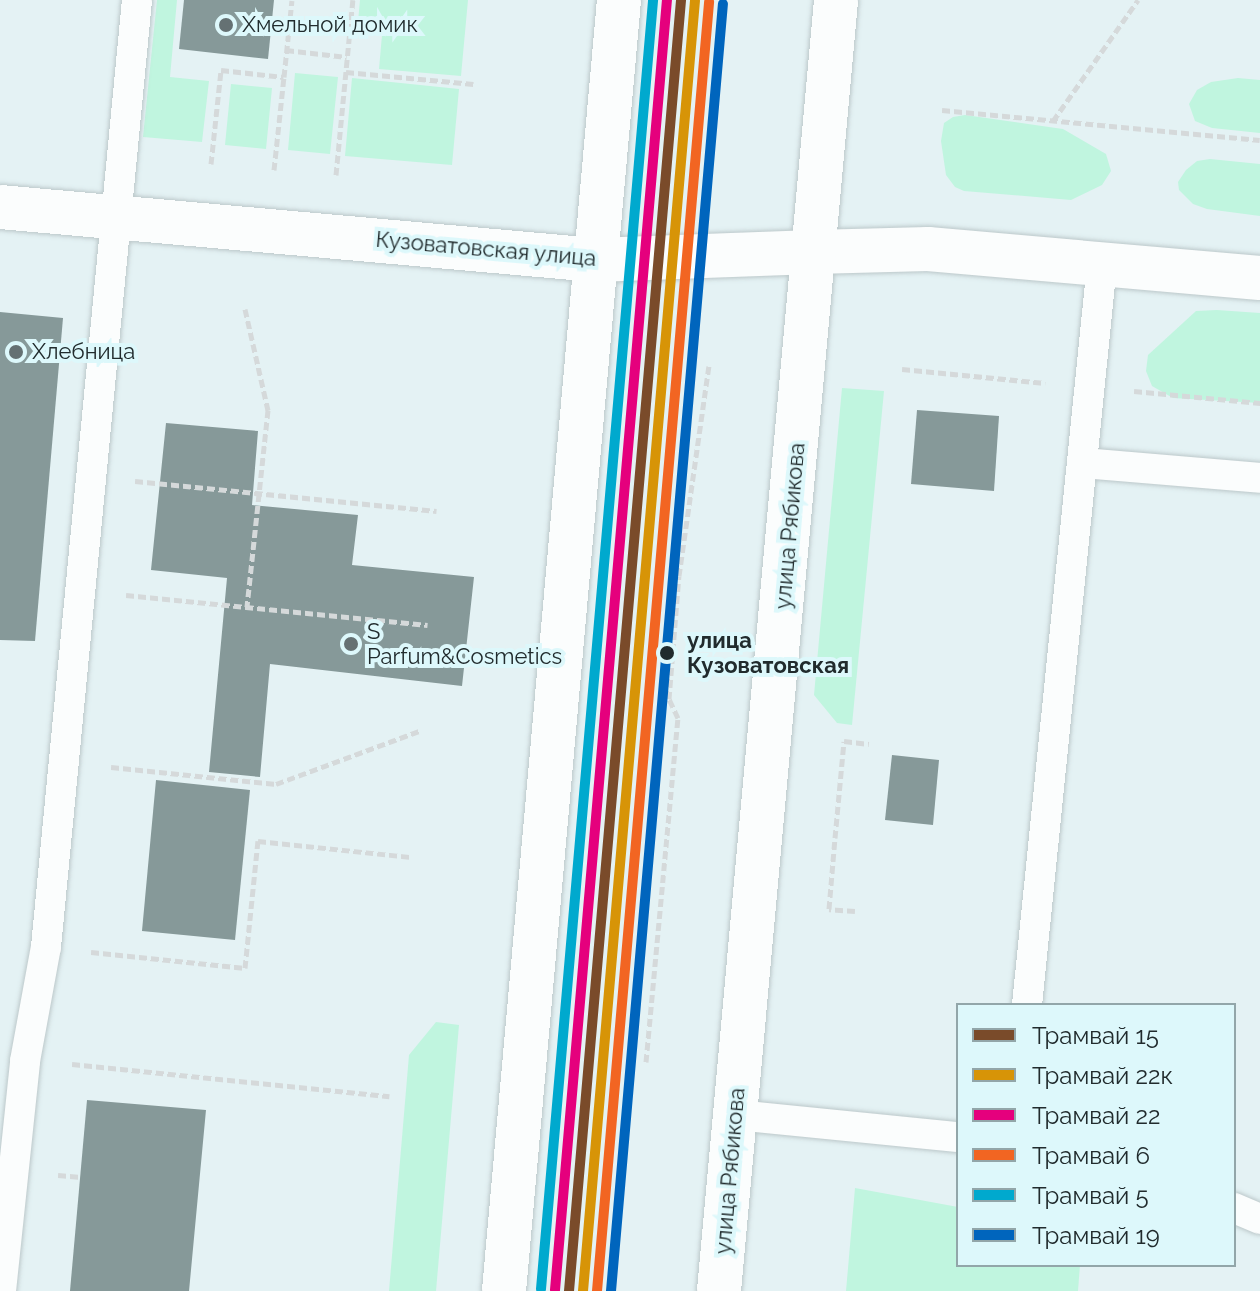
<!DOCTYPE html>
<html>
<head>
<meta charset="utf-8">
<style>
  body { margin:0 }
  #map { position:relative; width:1260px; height:1291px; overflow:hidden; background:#e4f2f4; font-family:Raleway,sans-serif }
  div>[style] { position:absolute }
  .green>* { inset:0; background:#c0f5df }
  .building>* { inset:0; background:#869999 }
  .path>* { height:5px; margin-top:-2.5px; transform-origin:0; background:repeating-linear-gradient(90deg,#d5d9da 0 8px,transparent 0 12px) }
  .roads { filter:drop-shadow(0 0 2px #bcc8ca) drop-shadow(0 0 2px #bcc8ca) }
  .service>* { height:30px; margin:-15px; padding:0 15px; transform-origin:15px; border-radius:15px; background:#fbfdfd }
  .tertiary>* { height:44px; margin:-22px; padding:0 22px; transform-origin:22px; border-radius:22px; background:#fbfdfd }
  .primary>* { height:44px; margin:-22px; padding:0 22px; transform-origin:22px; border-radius:22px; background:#fbfdfd }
  .tram-1>* { height:10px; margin:-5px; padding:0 5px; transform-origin:5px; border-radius:5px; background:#7a4b2a }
  .tram-2>* { height:10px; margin:-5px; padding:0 5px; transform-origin:5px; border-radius:5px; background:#d79407 }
  .tram-3>* { height:10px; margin:-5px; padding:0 5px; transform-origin:5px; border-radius:5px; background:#e5007d }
  .tram-4>* { height:10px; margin:-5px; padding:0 5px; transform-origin:5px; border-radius:5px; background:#f26522 }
  .tram-5>* { height:10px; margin:-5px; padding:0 5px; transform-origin:5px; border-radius:5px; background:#00a9ce }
  .tram-6>* { height:10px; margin:-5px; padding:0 5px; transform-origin:5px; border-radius:5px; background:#0065bd }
  .dots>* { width:22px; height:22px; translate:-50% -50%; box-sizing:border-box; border:4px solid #ddf8fb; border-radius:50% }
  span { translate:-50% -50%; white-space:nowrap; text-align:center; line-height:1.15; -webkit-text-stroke:8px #ddf8fb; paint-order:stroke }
  .poi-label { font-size:22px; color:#212b2d }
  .left { translate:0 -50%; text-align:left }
  .street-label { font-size:22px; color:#212b2d }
  .stop-label { font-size:22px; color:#212b2d; font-weight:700 }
  .legend { position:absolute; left:956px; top:1003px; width:280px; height:264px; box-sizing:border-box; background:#ddf8fb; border:2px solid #92a6a9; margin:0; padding:10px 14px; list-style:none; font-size:24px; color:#212b2d }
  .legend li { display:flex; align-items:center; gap:16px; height:40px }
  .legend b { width:40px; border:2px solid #92a6a9 }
</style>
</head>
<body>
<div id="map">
  <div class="green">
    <div style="clip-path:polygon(157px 0,177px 0,170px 77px,209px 81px,202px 142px,143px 137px)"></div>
    <div style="clip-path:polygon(360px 0,468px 0,461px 76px,379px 69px,382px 35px,357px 32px)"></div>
    <div style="clip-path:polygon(295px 73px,338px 77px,330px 154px,288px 150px)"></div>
    <div style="clip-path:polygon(352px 78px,459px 89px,452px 165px,345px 156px)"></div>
    <div style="clip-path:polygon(1238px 78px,1260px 80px,1260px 133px,1212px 128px,1195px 121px,1189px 104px,1197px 90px,1211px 82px)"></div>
    <div style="clip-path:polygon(231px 84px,272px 88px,266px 149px,225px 145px)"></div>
    <div style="clip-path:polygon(965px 115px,1063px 129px,1106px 154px,1111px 171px,1102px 185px,1071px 200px,964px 191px,955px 187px,946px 175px,941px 141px,944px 123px,953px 117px)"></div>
    <div style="clip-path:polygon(1210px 159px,1260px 164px,1260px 216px,1207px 209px,1193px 204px,1179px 190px,1178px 182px,1186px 170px,1197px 161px)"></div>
    <div style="clip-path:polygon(1217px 310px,1260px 313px,1260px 403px,1173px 398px,1152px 386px,1146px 371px,1148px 355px,1196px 311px)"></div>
    <div style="clip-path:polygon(842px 388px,884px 391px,852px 725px,837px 723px,814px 695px)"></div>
    <div style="clip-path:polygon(436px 1022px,459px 1025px,436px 1291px,389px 1291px,409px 1055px)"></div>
    <div style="clip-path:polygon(855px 1188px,958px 1207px,958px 1265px,1080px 1265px,1078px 1291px,846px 1291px)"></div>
  </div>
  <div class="building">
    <div style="clip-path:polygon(184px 0,274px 0,268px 59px,179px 49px)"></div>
    <div style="clip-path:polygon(0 312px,63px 318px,35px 641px,0 640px)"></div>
    <div style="clip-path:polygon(917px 410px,999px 416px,994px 491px,911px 484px)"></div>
    <div style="clip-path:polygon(166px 423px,258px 431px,252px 505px,358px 515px,352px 565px,474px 577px,462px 686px,270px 664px,260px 777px,209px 772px,227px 578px,151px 570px)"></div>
    <div style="clip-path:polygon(892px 755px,939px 760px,933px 825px,885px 820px)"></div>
    <div style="clip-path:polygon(156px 780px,250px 790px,235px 940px,142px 931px)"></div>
    <div style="clip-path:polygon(87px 1100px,206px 1110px,189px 1291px,70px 1291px)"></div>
  </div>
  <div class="path">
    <div style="left:286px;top:50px;width:61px;rotate:6.5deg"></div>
    <div style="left:346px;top:72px;width:128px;rotate:5.4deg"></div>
    <div style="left:942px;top:110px;width:319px;rotate:5.4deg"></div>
    <div style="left:1053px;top:121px;width:148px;rotate:-54.9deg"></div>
    <div style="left:211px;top:164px;width:95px;rotate:-83.9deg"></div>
    <div style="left:221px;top:70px;width:63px;rotate:6.3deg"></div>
    <div style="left:284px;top:77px;width:77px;rotate:-84.1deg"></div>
    <div style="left:274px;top:170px;width:94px;rotate:-83.9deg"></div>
    <div style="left:336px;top:175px;width:176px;rotate:-84.5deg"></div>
    <div style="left:245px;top:309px;width:104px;rotate:77.2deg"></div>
    <div style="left:268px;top:410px;width:198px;rotate:96.1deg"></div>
    <div style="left:902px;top:369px;width:144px;rotate:5.6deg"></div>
    <div style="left:1134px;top:391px;width:127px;rotate:5.4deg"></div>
    <div style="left:135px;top:481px;width:303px;rotate:5.7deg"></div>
    <div style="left:126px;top:595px;width:303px;rotate:5.7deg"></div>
    <div style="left:111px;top:767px;width:166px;rotate:5.9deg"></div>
    <div style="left:276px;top:784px;width:153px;rotate:-20.3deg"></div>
    <div style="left:855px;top:911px;width:26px;rotate:-176deg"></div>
    <div style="left:829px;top:909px;width:71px;rotate:-85.2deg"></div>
    <div style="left:835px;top:838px;width:97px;rotate:-84.7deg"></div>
    <div style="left:844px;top:741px;width:25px;rotate:7deg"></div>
    <div style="left:91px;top:952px;width:155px;rotate:5.9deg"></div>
    <div style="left:245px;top:968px;width:128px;rotate:-84.2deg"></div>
    <div style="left:258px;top:841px;width:152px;rotate:6deg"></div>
    <div style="left:646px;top:1062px;width:345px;rotate:-84.7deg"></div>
    <div style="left:678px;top:718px;width:21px;rotate:-115deg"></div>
    <div style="left:669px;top:699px;width:123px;rotate:-85.4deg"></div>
    <div style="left:679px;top:576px;width:212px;rotate:-81.9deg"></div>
    <div style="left:72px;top:1064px;width:319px;rotate:5.8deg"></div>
    <div style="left:58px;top:1175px;width:23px;rotate:5deg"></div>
  </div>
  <div class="roads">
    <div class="service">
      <div style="left:1083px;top:463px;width:178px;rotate:4.8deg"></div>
      <div style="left:1027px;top:1005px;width:745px;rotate:-84.22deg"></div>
      <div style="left:736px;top:1115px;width:223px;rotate:5.7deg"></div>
      <div style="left:1234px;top:1208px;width:28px;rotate:23deg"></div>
      <div style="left:1px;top:1291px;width:231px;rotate:-84deg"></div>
      <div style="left:25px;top:1061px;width:116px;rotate:-79.6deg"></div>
      <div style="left:46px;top:947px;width:951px;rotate:-84.51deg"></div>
    </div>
    <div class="tertiary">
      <div style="left:0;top:207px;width:597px;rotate:5.09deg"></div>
      <div style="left:814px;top:252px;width:114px;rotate:-1.5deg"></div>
      <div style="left:928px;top:249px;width:333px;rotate:5deg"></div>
    </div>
    <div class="primary">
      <div style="left:595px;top:260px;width:219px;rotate:-2.1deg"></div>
      <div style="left:504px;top:1291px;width:1296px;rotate:-84.91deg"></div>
      <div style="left:719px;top:1291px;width:1296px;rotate:-84.82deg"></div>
    </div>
  </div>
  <div class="tram-1">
    <div style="left:569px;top:1291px;width:1296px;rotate:-85.04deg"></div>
  </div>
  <div class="tram-2">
    <div style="left:583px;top:1291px;width:1295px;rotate:-85.04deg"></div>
  </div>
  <div class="tram-3">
    <div style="left:555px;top:1290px;width:1295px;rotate:-85.04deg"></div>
  </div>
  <div class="tram-4">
    <div style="left:597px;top:1291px;width:1294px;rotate:-85.03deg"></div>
  </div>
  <div class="tram-5">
    <div style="left:541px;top:1289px;width:1294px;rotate:-85.03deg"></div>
  </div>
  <div class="tram-6">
    <div style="left:611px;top:1291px;width:1292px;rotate:-85.03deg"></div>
  </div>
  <div class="dots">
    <div style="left:226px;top:25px;background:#657173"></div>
    <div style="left:16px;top:352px;background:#657173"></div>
    <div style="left:351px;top:644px;background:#657173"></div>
    <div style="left:667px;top:653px;background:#212b2d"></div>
  </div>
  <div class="poi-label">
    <span class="left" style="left:242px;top:25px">Хмельной домик</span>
    <span class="left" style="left:32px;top:352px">Хлебница</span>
    <span class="left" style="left:367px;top:644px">S<br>Parfum&amp;Cosmetics</span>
  </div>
  <div class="street-label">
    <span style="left:486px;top:249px;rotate:5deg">Кузоватовская улица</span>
    <span style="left:790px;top:526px;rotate:-85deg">улица Рябикова</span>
    <span style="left:730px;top:1171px;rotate:-85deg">улица Рябикова</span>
  </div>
  <div class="stop-label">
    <span class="left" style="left:687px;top:653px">улица<br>Кузоватовская</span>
  </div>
  <ul class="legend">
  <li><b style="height:10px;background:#7a4b2a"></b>Трамвай 15</li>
  <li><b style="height:10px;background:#d79407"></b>Трамвай 22к</li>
  <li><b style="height:10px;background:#e5007d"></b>Трамвай 22</li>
  <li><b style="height:10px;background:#f26522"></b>Трамвай 6</li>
  <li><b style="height:10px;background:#00a9ce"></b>Трамвай 5</li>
  <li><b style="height:10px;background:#0065bd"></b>Трамвай 19</li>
  </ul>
</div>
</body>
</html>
